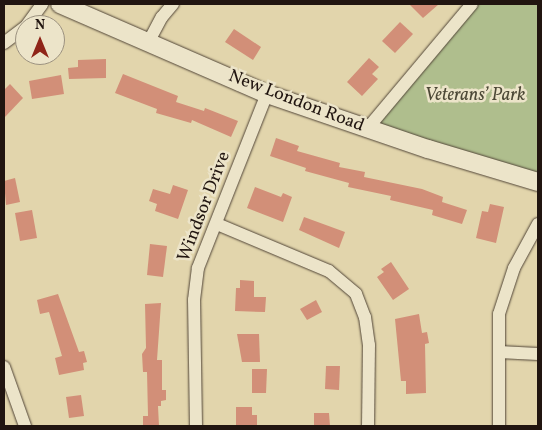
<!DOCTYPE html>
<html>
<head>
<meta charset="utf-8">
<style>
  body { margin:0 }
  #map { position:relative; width:542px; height:430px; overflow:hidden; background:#e2d5ac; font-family:Vollkorn,serif }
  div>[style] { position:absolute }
  .green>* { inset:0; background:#afbe8d }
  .building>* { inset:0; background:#d28f78 }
  .roads { filter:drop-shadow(0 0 1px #514537) drop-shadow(0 0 1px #514537) }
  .street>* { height:12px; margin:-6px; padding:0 6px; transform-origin:6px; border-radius:6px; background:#ece4c9 }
  .secondary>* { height:18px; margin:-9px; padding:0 9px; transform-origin:9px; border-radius:9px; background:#ece4c9 }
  span { translate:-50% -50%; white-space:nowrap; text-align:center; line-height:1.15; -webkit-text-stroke:5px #ece4c9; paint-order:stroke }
  .park-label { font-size:18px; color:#4c4836; font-style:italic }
  .street-label { font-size:18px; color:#211510 }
  .frame { position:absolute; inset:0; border:5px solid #211510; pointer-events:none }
  .north { position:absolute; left:15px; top:15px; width:50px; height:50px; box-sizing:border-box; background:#ece4c9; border:1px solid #9b917f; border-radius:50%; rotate:0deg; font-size:14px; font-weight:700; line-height:20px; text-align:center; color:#211510 }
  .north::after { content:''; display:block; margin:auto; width:18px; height:22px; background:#8f2418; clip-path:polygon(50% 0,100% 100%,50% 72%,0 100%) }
</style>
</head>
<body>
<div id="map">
  <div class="green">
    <div style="clip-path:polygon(472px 4px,538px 4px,538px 182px,367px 129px)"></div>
  </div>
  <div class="building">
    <div style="clip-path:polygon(409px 4px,439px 4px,423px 18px)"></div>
    <div style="clip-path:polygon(400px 22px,413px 34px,395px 53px,382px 41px)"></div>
    <div style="clip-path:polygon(234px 29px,261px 47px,253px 60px,225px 42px)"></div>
    <div style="clip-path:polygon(369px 58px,379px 67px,372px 74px,378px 79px,362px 96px,347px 82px)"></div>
    <div style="clip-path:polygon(106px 59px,106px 78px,69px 79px,68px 68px,78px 67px,78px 60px)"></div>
    <div style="clip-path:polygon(123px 74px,178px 96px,176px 102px,204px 111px,205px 108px,238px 121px,231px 137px,192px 120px,191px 123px,156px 113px,157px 109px,115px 93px)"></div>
    <div style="clip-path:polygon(61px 75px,64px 94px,32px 99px,29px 81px)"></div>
    <div style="clip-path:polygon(10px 84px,23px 98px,4px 118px,4px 90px)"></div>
    <div style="clip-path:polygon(276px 138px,299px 146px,297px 151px,340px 163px,339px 167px,365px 172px,364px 177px,422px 189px,443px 197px,442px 202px,467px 210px,462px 224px,432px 215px,433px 210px,390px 200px,391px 196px,348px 187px,349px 183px,305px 171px,306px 168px,270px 156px)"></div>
    <div style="clip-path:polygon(15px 178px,20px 202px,6px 205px,4px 181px)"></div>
    <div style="clip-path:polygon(173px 185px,188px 190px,178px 219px,155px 211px,157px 204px,149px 201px,153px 189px,170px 194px)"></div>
    <div style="clip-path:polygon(255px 187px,281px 197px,283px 193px,292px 197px,283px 222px,247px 208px)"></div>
    <div style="clip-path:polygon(490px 204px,504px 207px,496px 243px,476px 238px,482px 211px,488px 212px)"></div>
    <div style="clip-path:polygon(32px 210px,37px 238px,20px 241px,15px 213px)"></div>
    <div style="clip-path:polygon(304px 217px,345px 232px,339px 248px,299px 230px)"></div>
    <div style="clip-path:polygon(150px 244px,167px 246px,163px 277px,147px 275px)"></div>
    <div style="clip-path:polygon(391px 262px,409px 289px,393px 300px,377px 277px,384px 272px,381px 269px)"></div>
    <div style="clip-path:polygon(240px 280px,254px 281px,254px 297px,266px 297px,265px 312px,235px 311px,236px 288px,240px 288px)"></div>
    <div style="clip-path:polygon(58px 294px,79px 352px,84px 351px,87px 362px,83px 363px,84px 370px,59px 375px,55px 358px,62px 356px,49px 312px,40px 314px,37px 300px)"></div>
    <div style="clip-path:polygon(316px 300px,322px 312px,307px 320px,300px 309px)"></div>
    <div style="clip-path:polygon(161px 303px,157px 360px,162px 360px,162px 390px,166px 390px,166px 400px,161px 401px,161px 406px,158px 406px,159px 426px,143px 426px,143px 416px,148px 416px,147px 372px,143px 372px,142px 354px,146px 348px,145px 304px)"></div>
    <div style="clip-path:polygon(419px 314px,422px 333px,427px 332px,429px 343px,425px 344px,426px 393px,406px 394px,406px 381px,401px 381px,395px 319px)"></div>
    <div style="clip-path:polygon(237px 334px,259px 334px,260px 362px,242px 362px)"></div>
    <div style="clip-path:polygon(326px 366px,340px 366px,339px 390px,325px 389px)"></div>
    <div style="clip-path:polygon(252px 369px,267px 369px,266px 393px,252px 393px)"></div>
    <div style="clip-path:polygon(81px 395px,84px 416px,69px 418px,66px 397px)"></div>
    <div style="clip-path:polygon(236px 407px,252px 407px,252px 415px,257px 415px,257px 426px,236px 426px)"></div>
    <div style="clip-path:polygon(314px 413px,329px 413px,330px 426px,314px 426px)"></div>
  </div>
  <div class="roads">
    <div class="street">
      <div style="left:27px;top:25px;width:26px;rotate:-54deg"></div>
      <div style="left:149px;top:41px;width:27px;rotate:-62deg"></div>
      <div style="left:162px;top:17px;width:17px;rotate:-50deg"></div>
      <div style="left:4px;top:43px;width:26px;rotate:-37deg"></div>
      <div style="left:367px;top:129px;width:163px;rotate:-50deg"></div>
      <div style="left:217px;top:224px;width:121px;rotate:22.8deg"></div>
      <div style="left:329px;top:271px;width:35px;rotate:40deg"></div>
      <div style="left:356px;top:294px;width:25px;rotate:69deg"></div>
      <div style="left:365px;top:317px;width:28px;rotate:82deg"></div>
      <div style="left:369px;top:345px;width:81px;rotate:90.7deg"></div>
      <div style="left:499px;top:352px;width:39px;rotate:3deg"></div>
      <div style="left:4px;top:367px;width:63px;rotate:70.4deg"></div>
      <div style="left:196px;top:426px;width:126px;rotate:-90.9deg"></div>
      <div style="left:194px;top:300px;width:32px;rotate:-83deg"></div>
      <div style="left:198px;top:268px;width:187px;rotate:-68.4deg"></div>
      <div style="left:499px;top:426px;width:112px;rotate:-90deg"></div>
      <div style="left:499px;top:314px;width:48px;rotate:-71.9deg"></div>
      <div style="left:514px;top:268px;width:50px;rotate:-61.4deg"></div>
    </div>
    <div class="secondary">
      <div style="left:60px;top:4px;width:226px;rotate:23.5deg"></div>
      <div style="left:267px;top:94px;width:170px;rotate:18.9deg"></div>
      <div style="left:428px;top:149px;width:115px;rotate:16.7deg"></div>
    </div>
  </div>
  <div class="park-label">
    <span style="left:475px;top:96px">Veterans’ Park</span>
  </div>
  <div class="street-label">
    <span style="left:296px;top:102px;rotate:21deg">New London Road</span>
    <span style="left:205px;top:207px;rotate:-69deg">Windsor Drive</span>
  </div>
  <div class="frame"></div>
  <div class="north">N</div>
</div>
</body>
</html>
